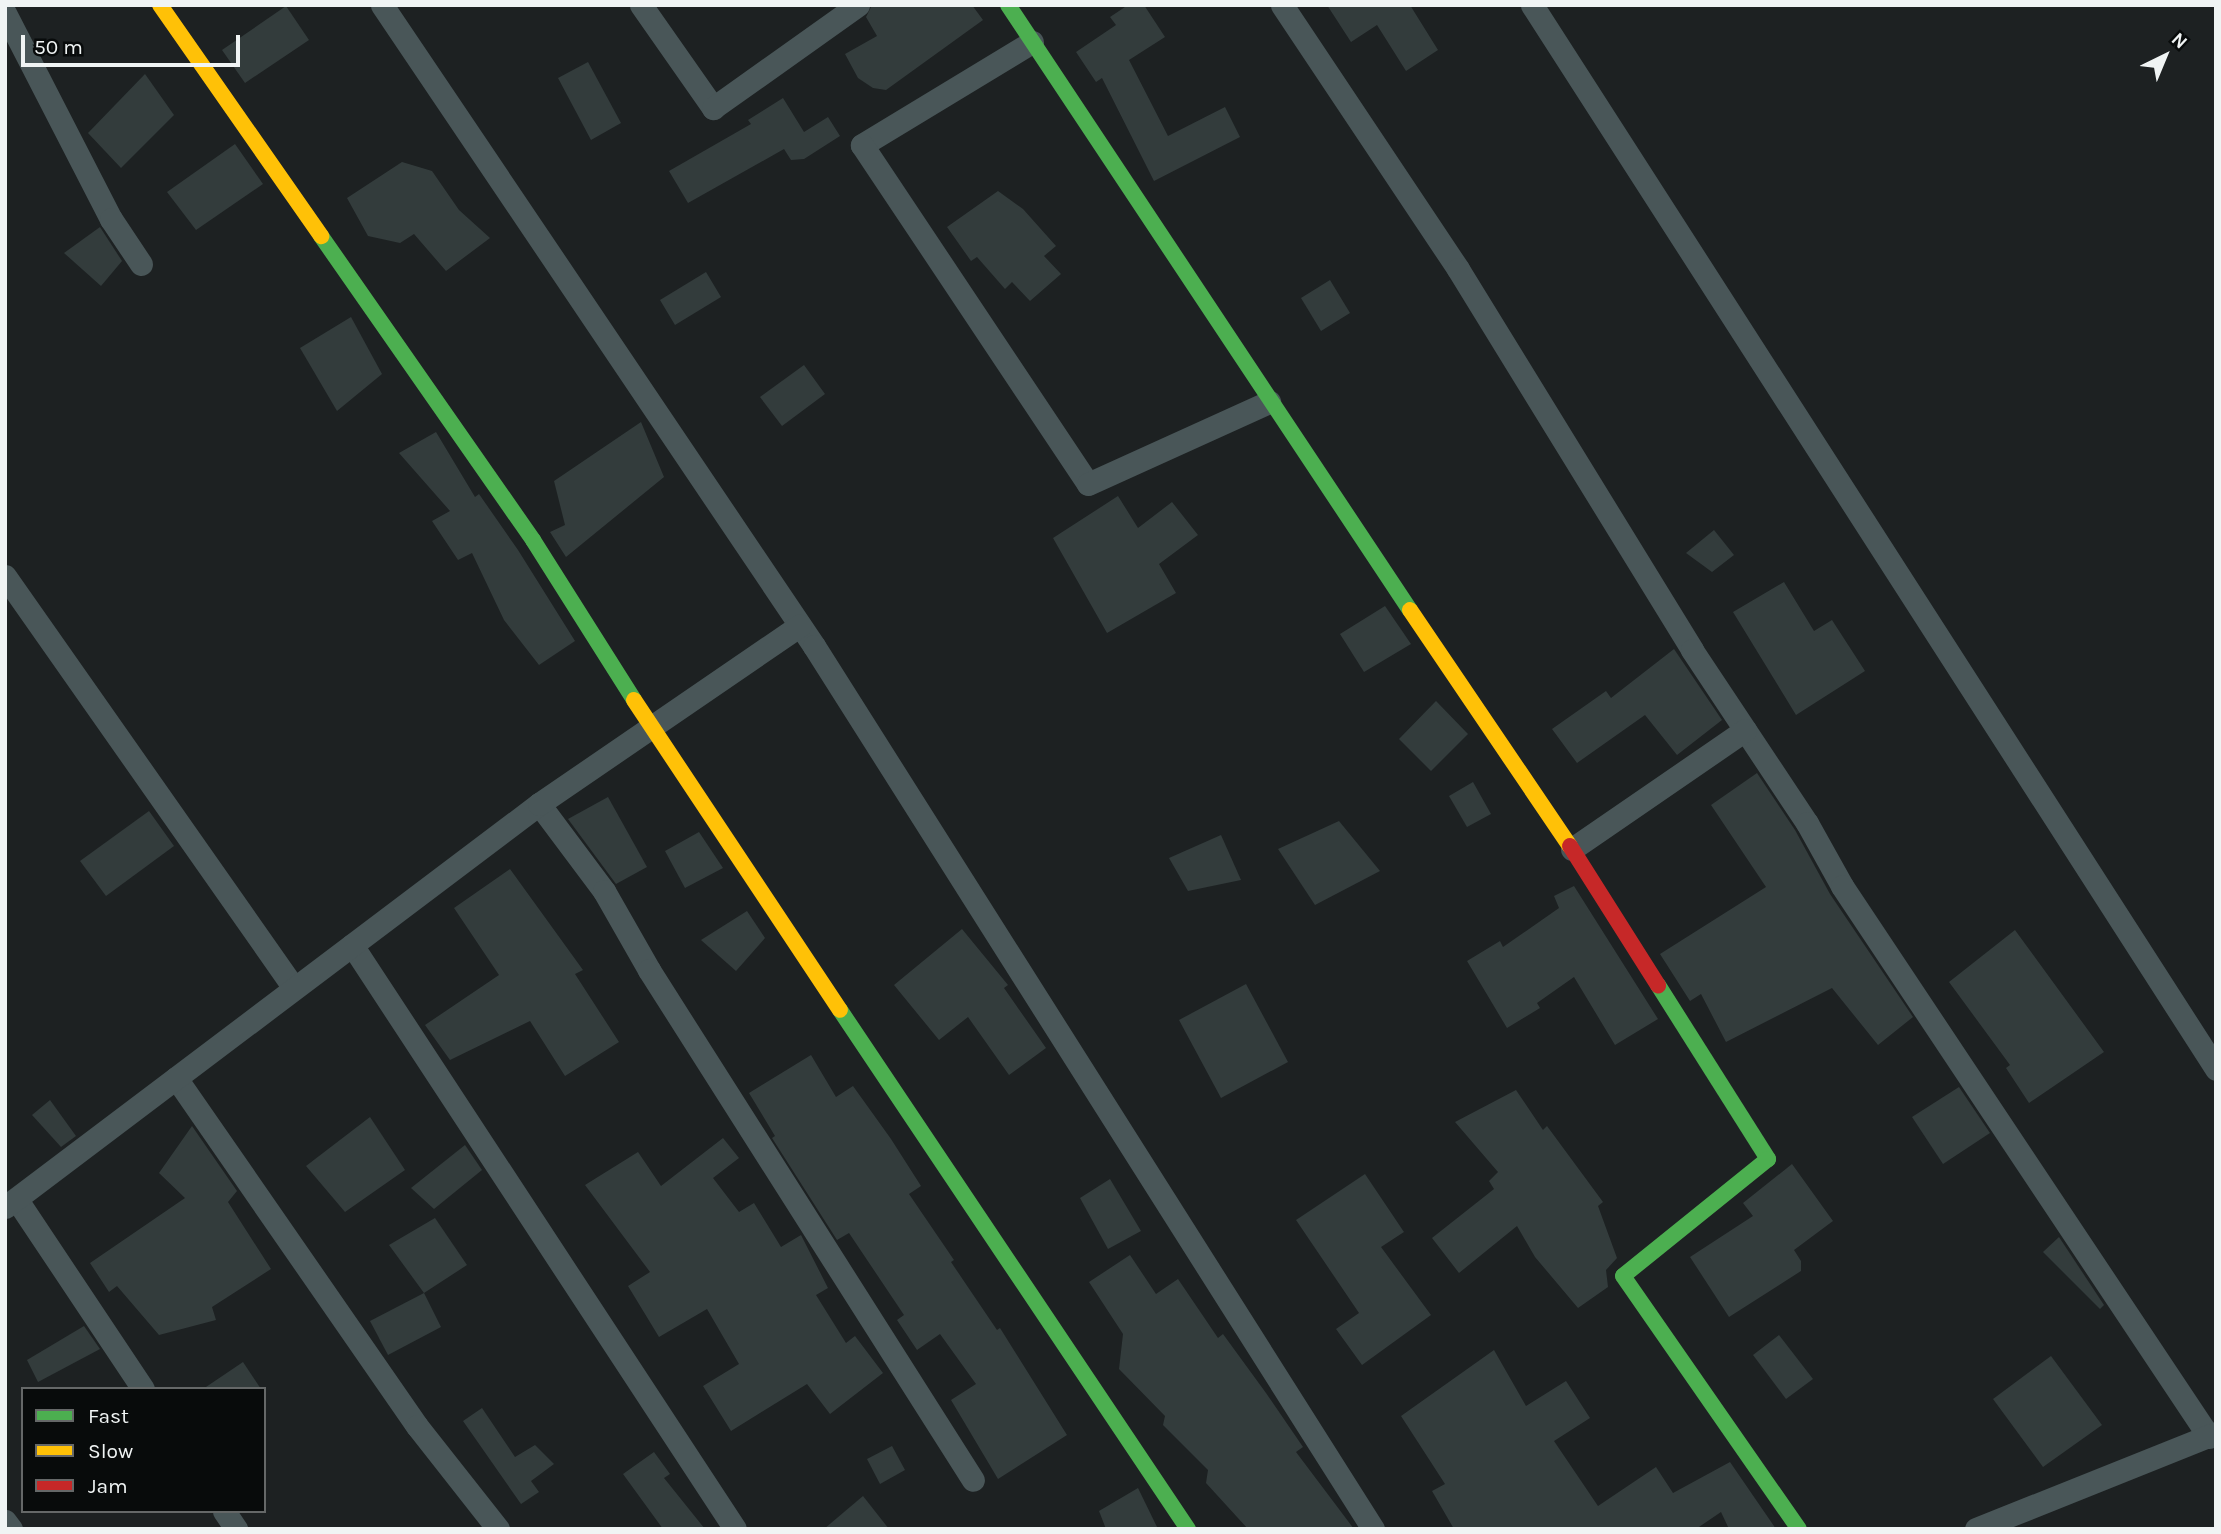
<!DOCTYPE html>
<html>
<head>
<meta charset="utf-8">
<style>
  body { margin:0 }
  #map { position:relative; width:2221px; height:1534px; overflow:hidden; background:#1d2122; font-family:Karla,sans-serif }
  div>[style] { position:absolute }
  .building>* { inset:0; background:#333c3c }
  .street>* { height:23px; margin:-11.5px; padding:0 11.5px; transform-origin:11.5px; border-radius:11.5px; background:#495658 }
  .fast>* { height:16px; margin:-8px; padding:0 8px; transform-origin:8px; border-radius:8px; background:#4caf50 }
  .slow>* { height:16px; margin:-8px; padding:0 8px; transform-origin:8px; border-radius:8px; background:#ffc107 }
  .jam>* { height:16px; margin:-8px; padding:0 8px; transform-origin:8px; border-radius:8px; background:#c62828 }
  span { translate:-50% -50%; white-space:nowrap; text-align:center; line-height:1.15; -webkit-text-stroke:5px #080b0b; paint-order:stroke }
  .frame { position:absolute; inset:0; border:7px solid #f0f4f4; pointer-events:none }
  .legend { position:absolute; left:21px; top:1387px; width:245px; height:126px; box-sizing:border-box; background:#080b0b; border:2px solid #656868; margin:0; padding:9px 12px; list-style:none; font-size:21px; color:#f0f4f4 }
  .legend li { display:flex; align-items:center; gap:14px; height:35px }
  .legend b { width:35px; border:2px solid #656868 }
  .north { position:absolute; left:2130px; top:21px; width:70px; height:70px; -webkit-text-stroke:5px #080b0b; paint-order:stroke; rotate:43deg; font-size:19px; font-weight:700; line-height:28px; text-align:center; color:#f0f4f4 }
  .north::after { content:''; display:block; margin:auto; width:24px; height:32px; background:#f0f4f4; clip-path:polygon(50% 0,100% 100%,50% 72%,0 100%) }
  .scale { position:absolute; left:21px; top:35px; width:219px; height:32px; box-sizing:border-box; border:4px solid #f0f4f4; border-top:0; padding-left:9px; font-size:21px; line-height:24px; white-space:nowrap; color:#f0f4f4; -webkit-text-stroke:5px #080b0b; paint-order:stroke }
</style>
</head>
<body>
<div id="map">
  <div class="building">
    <div style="clip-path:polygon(872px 5px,972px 5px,983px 20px,886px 90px,873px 88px,858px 78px,845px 54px,877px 36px,866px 17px)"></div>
    <div style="clip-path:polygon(1128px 5px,1144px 5px,1165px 37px,1129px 60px,1168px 136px,1225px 107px,1240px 137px,1154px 181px,1102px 78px,1096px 82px,1076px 52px,1116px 25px,1110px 17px)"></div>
    <div style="clip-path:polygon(1327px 5px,1410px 5px,1438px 50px,1406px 71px,1377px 25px,1351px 42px)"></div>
    <div style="clip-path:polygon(286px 6px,309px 40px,245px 83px,222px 50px)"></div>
    <div style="clip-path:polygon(588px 62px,621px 123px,591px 140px,558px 78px)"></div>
    <div style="clip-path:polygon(145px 74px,174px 115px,121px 168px,88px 133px)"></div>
    <div style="clip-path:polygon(783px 98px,804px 132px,828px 117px,840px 136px,804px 159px,791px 160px,784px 149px,688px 203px,669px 171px,751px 124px,748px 120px)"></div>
    <div style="clip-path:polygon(235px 144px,263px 184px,196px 230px,167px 192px)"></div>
    <div style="clip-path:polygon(402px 162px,432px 171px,459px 210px,490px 238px,446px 271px,414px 234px,400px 243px,368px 236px,347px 198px)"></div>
    <div style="clip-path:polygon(998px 191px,1023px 209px,1056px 246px,1044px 256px,1061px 274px,1030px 301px,1012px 282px,1005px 289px,977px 257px,971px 261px,947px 227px)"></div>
    <div style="clip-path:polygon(100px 227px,122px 261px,101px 286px,64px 253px)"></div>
    <div style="clip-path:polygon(706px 272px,721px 297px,675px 325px,660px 300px)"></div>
    <div style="clip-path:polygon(1330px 280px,1350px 313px,1321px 331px,1301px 298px)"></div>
    <div style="clip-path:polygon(351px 317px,382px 374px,337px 411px,300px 348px)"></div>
    <div style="clip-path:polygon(804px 365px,825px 394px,782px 426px,760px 397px)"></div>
    <div style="clip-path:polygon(641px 422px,664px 477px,566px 557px,550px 532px,565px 525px,554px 481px)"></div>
    <div style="clip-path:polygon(436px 432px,475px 497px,479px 494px,518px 550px,575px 641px,539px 665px,504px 620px,472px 553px,458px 560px,432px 521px,450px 511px,399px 453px)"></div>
    <div style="clip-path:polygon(1118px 496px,1138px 528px,1172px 502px,1198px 535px,1159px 564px,1176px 593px,1107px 633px,1053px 538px)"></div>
    <div style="clip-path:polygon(1714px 530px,1734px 555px,1712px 572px,1686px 553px)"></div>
    <div style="clip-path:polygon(1784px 582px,1814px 631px,1832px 620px,1865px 671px,1796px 715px,1733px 612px)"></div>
    <div style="clip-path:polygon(1385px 606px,1411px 644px,1364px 672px,1340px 634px)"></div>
    <div style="clip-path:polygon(1674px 649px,1722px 720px,1677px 755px,1645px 715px,1577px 763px,1552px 729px,1606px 691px,1611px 698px)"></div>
    <div style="clip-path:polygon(1436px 701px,1468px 734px,1431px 771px,1399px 739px)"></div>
    <div style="clip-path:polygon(1757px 773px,1795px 830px,1830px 894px,1913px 1017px,1878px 1045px,1832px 988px,1726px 1042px,1701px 994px,1690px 1001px,1660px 954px,1766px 887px,1711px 805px)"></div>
    <div style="clip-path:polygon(1473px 782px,1491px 814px,1467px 827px,1449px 796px)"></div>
    <div style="clip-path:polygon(608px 797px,647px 867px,616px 884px,568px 819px)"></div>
    <div style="clip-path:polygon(149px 811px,174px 846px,106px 896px,80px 861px)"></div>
    <div style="clip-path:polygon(1339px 821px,1380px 871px,1315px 905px,1278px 849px)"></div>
    <div style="clip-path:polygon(699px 832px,723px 868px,685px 888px,665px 851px)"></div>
    <div style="clip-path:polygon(1221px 835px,1241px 880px,1188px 891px,1169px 858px)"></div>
    <div style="clip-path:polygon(510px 869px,583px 970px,575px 974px,619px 1042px,565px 1076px,530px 1021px,450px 1060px,425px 1025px,499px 975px,454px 908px)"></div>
    <div style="clip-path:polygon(1574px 886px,1658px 1019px,1615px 1045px,1574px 977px,1537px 1003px,1540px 1008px,1507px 1028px,1467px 961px,1500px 941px,1503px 947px,1559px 908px,1554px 896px)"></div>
    <div style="clip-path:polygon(747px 911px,765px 938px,736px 971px,701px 940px)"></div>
    <div style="clip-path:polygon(962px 929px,1008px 985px,1004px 988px,1046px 1048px,1009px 1075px,968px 1017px,939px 1040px,894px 985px)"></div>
    <div style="clip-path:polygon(2015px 930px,2104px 1052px,2029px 1103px,2006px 1068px,2010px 1065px,1949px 982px)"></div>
    <div style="clip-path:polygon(1246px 984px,1288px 1062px,1221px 1098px,1179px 1020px)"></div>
    <div style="clip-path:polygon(811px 1055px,836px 1097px,853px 1086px,891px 1139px,921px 1186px,909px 1194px,954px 1260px,951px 1262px,997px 1330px,1000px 1328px,1067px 1435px,998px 1479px,951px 1400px,976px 1384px,940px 1334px,917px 1350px,897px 1320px,904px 1315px,849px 1233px,837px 1240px,772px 1138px,775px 1136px,749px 1093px)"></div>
    <div style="clip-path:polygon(1959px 1087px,1990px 1133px,1943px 1164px,1912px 1117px)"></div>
    <div style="clip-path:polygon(1516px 1090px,1543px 1130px,1547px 1126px,1603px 1202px,1598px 1206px,1617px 1258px,1606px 1270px,1608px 1287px,1578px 1308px,1535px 1257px,1517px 1226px,1459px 1273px,1432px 1238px,1494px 1189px,1489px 1181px,1498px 1172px,1455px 1122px)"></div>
    <div style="clip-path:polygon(50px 1100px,76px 1136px,61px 1147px,32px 1115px)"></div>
    <div style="clip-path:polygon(370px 1117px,405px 1170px,345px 1212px,306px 1166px)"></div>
    <div style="clip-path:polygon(192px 1126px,237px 1191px,228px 1202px,271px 1269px,212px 1307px,216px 1320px,159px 1335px,117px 1286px,109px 1292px,90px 1263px,185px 1198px,159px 1173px)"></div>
    <div style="clip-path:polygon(723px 1138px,739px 1158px,713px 1178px,739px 1212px,754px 1203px,781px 1247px,801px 1235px,828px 1288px,816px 1295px,846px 1343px,855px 1336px,883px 1373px,830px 1414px,807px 1384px,731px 1431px,703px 1386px,739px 1364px,707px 1309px,659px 1337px,628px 1286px,650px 1272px,585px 1185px,638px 1152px,661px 1186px)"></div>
    <div style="clip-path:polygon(465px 1145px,482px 1170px,434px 1209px,411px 1188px)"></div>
    <div style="clip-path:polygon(1792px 1164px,1833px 1221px,1794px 1250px,1801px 1261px,1801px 1271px,1729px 1317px,1690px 1257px,1753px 1216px,1743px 1203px)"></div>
    <div style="clip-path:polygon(1365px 1174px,1404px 1232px,1381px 1247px,1431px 1315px,1362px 1365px,1336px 1329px,1359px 1313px,1296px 1220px)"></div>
    <div style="clip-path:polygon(1110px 1179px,1141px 1231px,1108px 1249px,1080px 1198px)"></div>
    <div style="clip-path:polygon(435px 1218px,467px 1265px,424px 1293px,389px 1245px)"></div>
    <div style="clip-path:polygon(2059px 1237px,2104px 1305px,2100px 1309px,2043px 1252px)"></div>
    <div style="clip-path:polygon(1130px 1255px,1156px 1294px,1178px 1279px,1218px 1338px,1223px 1334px,1266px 1393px,1303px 1447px,1296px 1452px,1354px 1529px,1248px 1529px,1206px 1483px,1208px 1470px,1163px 1425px,1165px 1416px,1119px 1369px,1123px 1334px,1089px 1282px)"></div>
    <div style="clip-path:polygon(424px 1293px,441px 1327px,388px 1355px,370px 1321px)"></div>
    <div style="clip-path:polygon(84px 1326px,100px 1349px,38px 1382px,27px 1360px)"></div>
    <div style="clip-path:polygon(1779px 1335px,1813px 1379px,1786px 1399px,1753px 1355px)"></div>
    <div style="clip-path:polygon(1494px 1350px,1526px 1406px,1566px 1381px,1590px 1418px,1554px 1441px,1598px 1506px,1656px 1467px,1673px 1493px,1730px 1462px,1776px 1529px,1729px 1529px,1721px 1512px,1696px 1529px,1454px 1529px,1432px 1491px,1445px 1484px,1401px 1416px)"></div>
    <div style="clip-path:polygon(2051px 1356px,2102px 1425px,2043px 1467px,1993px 1399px)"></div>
    <div style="clip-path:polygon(243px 1362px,261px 1389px,203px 1389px)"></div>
    <div style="clip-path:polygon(482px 1408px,515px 1457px,535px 1445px,554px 1464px,531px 1481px,539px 1492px,521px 1504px,463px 1421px)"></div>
    <div style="clip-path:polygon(892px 1446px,905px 1470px,880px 1484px,867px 1459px)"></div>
    <div style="clip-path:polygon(654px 1452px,670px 1474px,664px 1478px,705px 1529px,663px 1529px,623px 1474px)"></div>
    <div style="clip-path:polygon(1138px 1488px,1158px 1529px,1106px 1529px,1099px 1511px)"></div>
    <div style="clip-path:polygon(863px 1496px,889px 1529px,824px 1529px)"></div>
  </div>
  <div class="street">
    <div style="left:382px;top:5px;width:773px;rotate:56.02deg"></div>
    <div style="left:814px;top:646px;width:1045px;rotate:57.66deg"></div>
    <div style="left:641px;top:5px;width:126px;rotate:55deg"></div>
    <div style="left:713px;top:108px;width:178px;rotate:-35.4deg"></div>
    <div style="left:1282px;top:5px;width:317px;rotate:56.3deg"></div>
    <div style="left:1458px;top:269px;width:447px;rotate:58.4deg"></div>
    <div style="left:1692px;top:650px;width:208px;rotate:56.4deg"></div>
    <div style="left:1807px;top:823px;width:72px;rotate:60.9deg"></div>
    <div style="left:1842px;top:886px;width:662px;rotate:56.33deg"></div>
    <div style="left:1532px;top:5px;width:1265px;rotate:57.26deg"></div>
    <div style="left:5px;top:13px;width:232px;rotate:62.8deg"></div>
    <div style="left:111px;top:219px;width:54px;rotate:56.3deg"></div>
    <div style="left:1032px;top:42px;width:199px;rotate:148.8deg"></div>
    <div style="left:862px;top:145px;width:407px;rotate:56.3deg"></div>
    <div style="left:1088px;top:484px;width:199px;rotate:-24.4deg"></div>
    <div style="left:5px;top:576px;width:503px;rotate:54.95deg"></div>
    <div style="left:539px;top:804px;width:109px;rotate:53.2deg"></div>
    <div style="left:604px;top:891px;width:91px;rotate:60.3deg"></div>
    <div style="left:649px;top:970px;width:604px;rotate:57.57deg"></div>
    <div style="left:1572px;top:849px;width:210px;rotate:-34.5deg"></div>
    <div style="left:352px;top:945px;width:698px;rotate:56.74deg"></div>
    <div style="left:176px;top:1078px;width:423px;rotate:55.3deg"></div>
    <div style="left:417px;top:1426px;width:131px;rotate:51.8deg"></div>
    <div style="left:17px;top:1200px;width:227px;rotate:56.3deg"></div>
    <div style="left:5px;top:1207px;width:669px;rotate:-37.04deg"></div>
    <div style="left:539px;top:804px;width:316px;rotate:-34.4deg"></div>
    <div style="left:224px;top:1511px;width:22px;rotate:56deg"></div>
    <div style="left:5px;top:1521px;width:10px;rotate:53deg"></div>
    <div style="left:1976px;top:1529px;width:258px;rotate:-21.8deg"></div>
  </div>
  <div class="fast">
    <div style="left:1008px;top:5px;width:726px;rotate:56.4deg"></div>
    <div style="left:321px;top:236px;width:371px;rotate:55.1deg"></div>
    <div style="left:533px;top:540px;width:189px;rotate:57.7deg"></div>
    <div style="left:1658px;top:985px;width:206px;rotate:57.7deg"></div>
    <div style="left:1768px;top:1159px;width:186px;rotate:141.1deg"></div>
    <div style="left:1623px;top:1276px;width:308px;rotate:55.2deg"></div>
    <div style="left:840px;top:1010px;width:625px;rotate:56.16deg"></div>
  </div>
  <div class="slow">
    <div style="left:160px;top:5px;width:282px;rotate:55.1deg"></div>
    <div style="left:1410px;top:610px;width:285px;rotate:55.9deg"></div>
    <div style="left:634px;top:700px;width:372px;rotate:56.4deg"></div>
  </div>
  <div class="jam">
    <div style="left:1570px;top:846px;width:165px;rotate:57.7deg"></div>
  </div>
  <div class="frame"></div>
  <ul class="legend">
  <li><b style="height:9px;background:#4caf50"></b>Fast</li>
  <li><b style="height:9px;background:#ffc107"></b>Slow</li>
  <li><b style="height:9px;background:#c62828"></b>Jam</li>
  </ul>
  <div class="north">N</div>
  <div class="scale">50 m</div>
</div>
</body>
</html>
